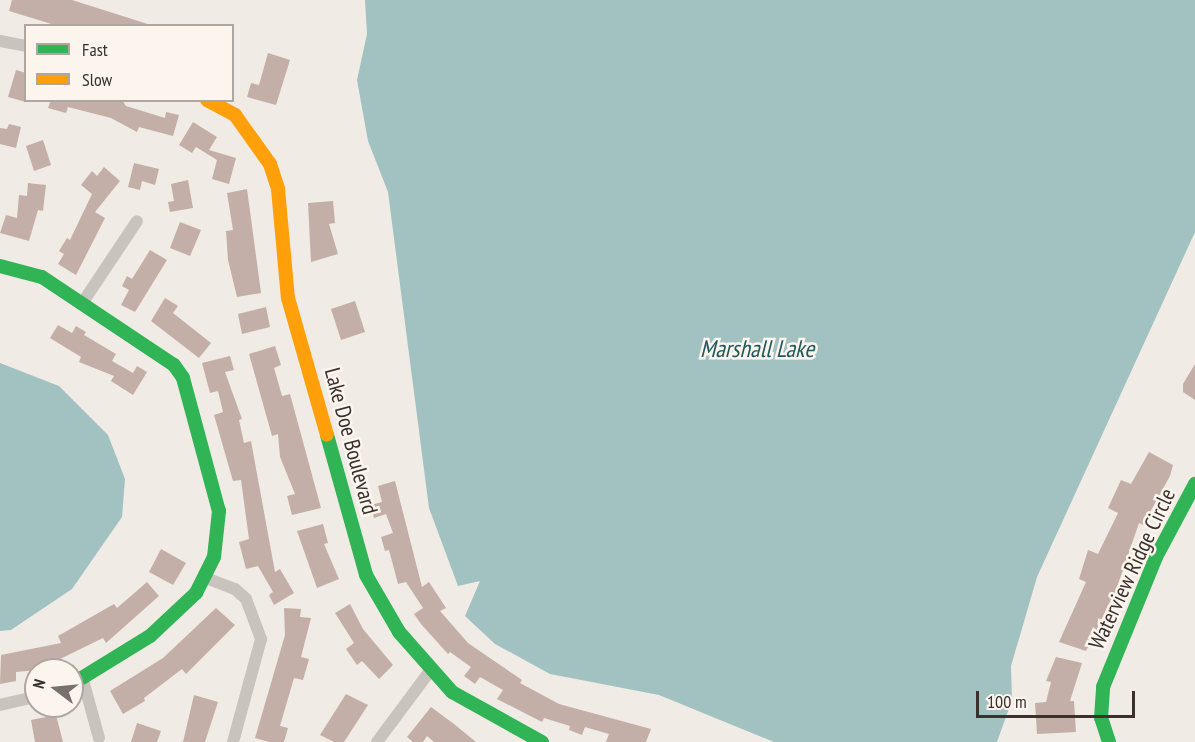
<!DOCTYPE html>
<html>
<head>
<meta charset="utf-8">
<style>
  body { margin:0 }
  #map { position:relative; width:1195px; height:742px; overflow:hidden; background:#f0ebe5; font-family:"PT Sans Narrow",sans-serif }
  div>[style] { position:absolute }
  .water>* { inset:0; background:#a1c2c1 }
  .building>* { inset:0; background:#c3afa7 }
  .street>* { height:12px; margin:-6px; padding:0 6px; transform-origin:6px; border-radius:6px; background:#c9c3be }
  .fast>* { height:14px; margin:-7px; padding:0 7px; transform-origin:7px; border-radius:7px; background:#30b455 }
  .slow>* { height:14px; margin:-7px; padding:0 7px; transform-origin:7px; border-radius:7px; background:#ff9f0a }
  span { translate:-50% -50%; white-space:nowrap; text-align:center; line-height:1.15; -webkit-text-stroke:5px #fbf5ee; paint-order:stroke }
  .street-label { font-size:22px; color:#3b302b }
  .water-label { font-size:24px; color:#1f5a5e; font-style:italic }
  .legend { position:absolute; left:24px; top:24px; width:210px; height:78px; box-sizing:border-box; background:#fbf5ee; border:2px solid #aea6a0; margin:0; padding:8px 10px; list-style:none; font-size:18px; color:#3b302b }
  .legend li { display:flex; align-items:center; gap:12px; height:30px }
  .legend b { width:30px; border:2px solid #aea6a0 }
  .north { position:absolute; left:24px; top:658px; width:60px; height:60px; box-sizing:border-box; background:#fbf5ee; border:2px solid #aea6a0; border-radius:50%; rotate:286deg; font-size:16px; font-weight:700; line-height:24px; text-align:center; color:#3b302b }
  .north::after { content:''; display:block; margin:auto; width:21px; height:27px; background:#7a716c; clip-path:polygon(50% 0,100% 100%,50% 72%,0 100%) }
  .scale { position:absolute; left:976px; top:691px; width:159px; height:27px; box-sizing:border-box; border:3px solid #3b302b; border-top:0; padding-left:8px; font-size:18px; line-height:21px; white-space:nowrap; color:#3b302b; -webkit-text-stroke:4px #fbf5ee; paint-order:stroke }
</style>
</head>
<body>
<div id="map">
  <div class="water">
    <div style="clip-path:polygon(365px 0,1195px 0,1195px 232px,1037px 577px,1011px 666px,1012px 700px,997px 742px,774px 742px,659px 695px,550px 674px,495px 644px,465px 616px,480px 581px,458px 586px,429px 508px,388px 192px,368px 141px,357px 80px,367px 34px)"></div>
    <div style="clip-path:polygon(0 363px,59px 386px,108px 435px,125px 479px,122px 517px,72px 589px,11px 630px,0 631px)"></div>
  </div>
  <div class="building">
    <div style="clip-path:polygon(12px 0,72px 0,154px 26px,58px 26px,9px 11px)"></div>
    <div style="clip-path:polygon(268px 53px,290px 60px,276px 105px,247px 97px,251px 83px,259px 85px)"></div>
    <div style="clip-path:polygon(16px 70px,26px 73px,26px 102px,8px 97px)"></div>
    <div style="clip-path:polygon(51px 100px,122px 100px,126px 106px,165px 118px,166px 112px,179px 115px,173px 136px,139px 127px,137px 132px,111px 118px,68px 107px,66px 113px,48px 108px)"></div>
    <div style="clip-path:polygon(193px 122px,217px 137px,209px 150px,236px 158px,229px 184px,212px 179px,217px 160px,196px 147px,192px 153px,179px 145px)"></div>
    <div style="clip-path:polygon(9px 124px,21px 127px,16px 148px,0 144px,0 128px,7px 129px)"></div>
    <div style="clip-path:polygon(43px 140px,51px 165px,34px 171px,26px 146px)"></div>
    <div style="clip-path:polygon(134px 163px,159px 169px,155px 185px,142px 181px,140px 190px,128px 187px)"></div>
    <div style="clip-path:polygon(104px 167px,120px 181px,95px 212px,105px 218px,76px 275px,58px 264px,64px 254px,59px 251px,67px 238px,70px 240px,92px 194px,81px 185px,92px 171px,97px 176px)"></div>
    <div style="clip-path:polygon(188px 180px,193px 208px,170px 212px,168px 202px,174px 201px,171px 184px)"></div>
    <div style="clip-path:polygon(28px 183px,46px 185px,43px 211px,38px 210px,29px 241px,0 233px,6px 215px,17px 218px,19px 195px,27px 196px)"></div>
    <div style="clip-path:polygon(247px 189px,261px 293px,237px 297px,228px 260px,226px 231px,233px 230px,227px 193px)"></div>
    <div style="clip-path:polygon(333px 201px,335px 223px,329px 224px,338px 254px,311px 262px,308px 203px)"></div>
    <div style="clip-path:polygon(180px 222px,201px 230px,190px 256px,170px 248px)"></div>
    <div style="clip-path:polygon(150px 250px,167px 260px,135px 312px,121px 305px,129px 290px,122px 286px,127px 276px,132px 279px)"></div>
    <div style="clip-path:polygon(165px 298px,178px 306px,173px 313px,211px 343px,199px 358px,151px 321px)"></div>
    <div style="clip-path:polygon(355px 301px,365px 332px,341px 340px,331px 309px)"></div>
    <div style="clip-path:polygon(266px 307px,270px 327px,242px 334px,238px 314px)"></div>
    <div style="clip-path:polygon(58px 325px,72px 333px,76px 326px,86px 332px,84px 335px,116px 354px,112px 361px,133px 373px,137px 366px,147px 372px,133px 395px,111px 381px,114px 376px,79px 362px,81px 357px,50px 338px)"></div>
    <div style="clip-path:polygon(275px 346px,281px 365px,274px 368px,282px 396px,290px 394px,321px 508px,292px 515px,287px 496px,295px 494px,280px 457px,278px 434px,272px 436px,249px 354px)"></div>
    <div style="clip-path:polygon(230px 356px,234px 370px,225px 372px,242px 419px,239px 420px,244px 443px,251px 441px,275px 572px,280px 569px,294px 593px,274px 605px,269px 595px,273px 592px,258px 566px,246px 569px,239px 542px,249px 539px,241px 480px,233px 481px,214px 415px,223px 412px,218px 391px,210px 393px,202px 363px)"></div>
    <div style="clip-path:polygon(1195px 364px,1195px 400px,1183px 392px,1183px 384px)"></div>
    <div style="clip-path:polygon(1149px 452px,1173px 465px,1170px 476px,1143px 525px,1139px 523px,1115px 593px,1086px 651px,1059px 642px,1086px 582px,1079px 579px,1088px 550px,1098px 554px,1118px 513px,1108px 508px,1121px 480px,1131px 484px)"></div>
    <div style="clip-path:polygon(395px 481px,422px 587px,429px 582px,446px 608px,440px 611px,468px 643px,522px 680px,520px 683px,559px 704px,651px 729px,646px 742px,606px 742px,609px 734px,585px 727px,582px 735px,569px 730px,570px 726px,544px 718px,542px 722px,497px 699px,503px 690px,480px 677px,475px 684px,464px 676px,471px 667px,450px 652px,448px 654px,421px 624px,414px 614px,423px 608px,406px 582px,398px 584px,389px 550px,385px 551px,381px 537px,393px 533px,386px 514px,374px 518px,371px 505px,382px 502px,378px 486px)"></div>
    <div style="clip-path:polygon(323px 524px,328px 543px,324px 544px,339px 579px,317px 588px,297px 531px)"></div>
    <div style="clip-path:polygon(161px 549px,186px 563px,173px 585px,149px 572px)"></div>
    <div style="clip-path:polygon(147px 582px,159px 596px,106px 643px,103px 638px,58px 660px,60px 668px,16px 672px,16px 681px,0 684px,1px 655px,61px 643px,58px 636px,114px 604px,117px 608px)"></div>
    <div style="clip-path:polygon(350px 604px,363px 629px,393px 665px,379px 679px,362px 661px,357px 665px,346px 649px,354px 643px,335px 613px)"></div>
    <div style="clip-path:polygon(216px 608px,235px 625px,186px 674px,182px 669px,144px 698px,145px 701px,123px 714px,110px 691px,163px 658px)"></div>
    <div style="clip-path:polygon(284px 608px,301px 609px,300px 617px,311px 618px,301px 657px,309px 659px,303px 680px,294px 678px,280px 726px,288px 728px,284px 742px,269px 742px,255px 738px,285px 635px)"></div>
    <div style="clip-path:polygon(1056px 657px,1082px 663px,1070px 701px,1074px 701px,1076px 732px,1037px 734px,1035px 703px,1046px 702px,1051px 682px,1046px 681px)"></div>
    <div style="clip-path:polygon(346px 694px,368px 705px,344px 742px,334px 742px,320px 735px)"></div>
    <div style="clip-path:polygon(194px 695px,218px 702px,205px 742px,183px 742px)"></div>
    <div style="clip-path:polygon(431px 707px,454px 724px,476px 742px,434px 742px,427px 736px,423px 742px,413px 742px,407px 737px)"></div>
    <div style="clip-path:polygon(56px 715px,63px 742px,35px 742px,31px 720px)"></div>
    <div style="clip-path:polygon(137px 723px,161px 731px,157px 742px,131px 742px)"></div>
  </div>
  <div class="street">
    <div style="left:0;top:41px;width:26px;rotate:11deg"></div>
    <div style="left:83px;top:302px;width:97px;rotate:-56.3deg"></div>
    <div style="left:206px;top:578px;width:31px;rotate:21deg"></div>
    <div style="left:235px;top:589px;width:15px;rotate:42deg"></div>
    <div style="left:246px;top:599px;width:43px;rotate:69.4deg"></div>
    <div style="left:261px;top:639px;width:107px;rotate:105.2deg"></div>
    <div style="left:83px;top:680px;width:60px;rotate:74.6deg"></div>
    <div style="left:0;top:705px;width:37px;rotate:-13deg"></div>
    <div style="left:377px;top:742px;width:89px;rotate:-53.3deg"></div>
  </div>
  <div class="fast">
    <div style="left:0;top:266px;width:43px;rotate:14.7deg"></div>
    <div style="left:42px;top:277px;width:159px;rotate:33.7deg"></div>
    <div style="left:174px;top:365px;width:16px;rotate:55deg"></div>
    <div style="left:183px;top:378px;width:138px;rotate:74.9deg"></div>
    <div style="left:219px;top:511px;width:46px;rotate:96.2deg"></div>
    <div style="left:214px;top:557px;width:40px;rotate:116.6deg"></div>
    <div style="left:196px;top:593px;width:63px;rotate:136.9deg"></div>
    <div style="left:150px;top:636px;width:92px;rotate:148.4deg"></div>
    <div style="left:327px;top:435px;width:145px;rotate:74.4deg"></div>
    <div style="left:366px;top:575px;width:66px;rotate:59.9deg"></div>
    <div style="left:399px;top:632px;width:80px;rotate:48.5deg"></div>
    <div style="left:452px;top:692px;width:103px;rotate:29.1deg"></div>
    <div style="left:1109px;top:742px;width:25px;rotate:-108deg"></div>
    <div style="left:1101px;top:718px;width:31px;rotate:-86deg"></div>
    <div style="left:1103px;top:687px;width:140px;rotate:-67.8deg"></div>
    <div style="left:1156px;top:557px;width:83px;rotate:-61.9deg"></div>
  </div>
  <div class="slow">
    <div style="left:207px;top:100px;width:32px;rotate:28deg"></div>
    <div style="left:235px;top:115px;width:60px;rotate:54.5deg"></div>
    <div style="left:270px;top:164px;width:26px;rotate:72deg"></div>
    <div style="left:278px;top:189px;width:109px;rotate:84.8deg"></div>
    <div style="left:288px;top:298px;width:142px;rotate:74.1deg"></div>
  </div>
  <div class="street-label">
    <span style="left:351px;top:441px;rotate:75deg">Lake Doe Boulevard</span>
    <span style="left:1132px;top:569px;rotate:-65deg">Waterview Ridge Circle</span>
  </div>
  <div class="water-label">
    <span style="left:757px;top:349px">Marshall Lake</span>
  </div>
  <ul class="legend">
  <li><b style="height:8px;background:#30b455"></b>Fast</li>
  <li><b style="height:8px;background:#ff9f0a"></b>Slow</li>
  </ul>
  <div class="north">N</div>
  <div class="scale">100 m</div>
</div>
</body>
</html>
